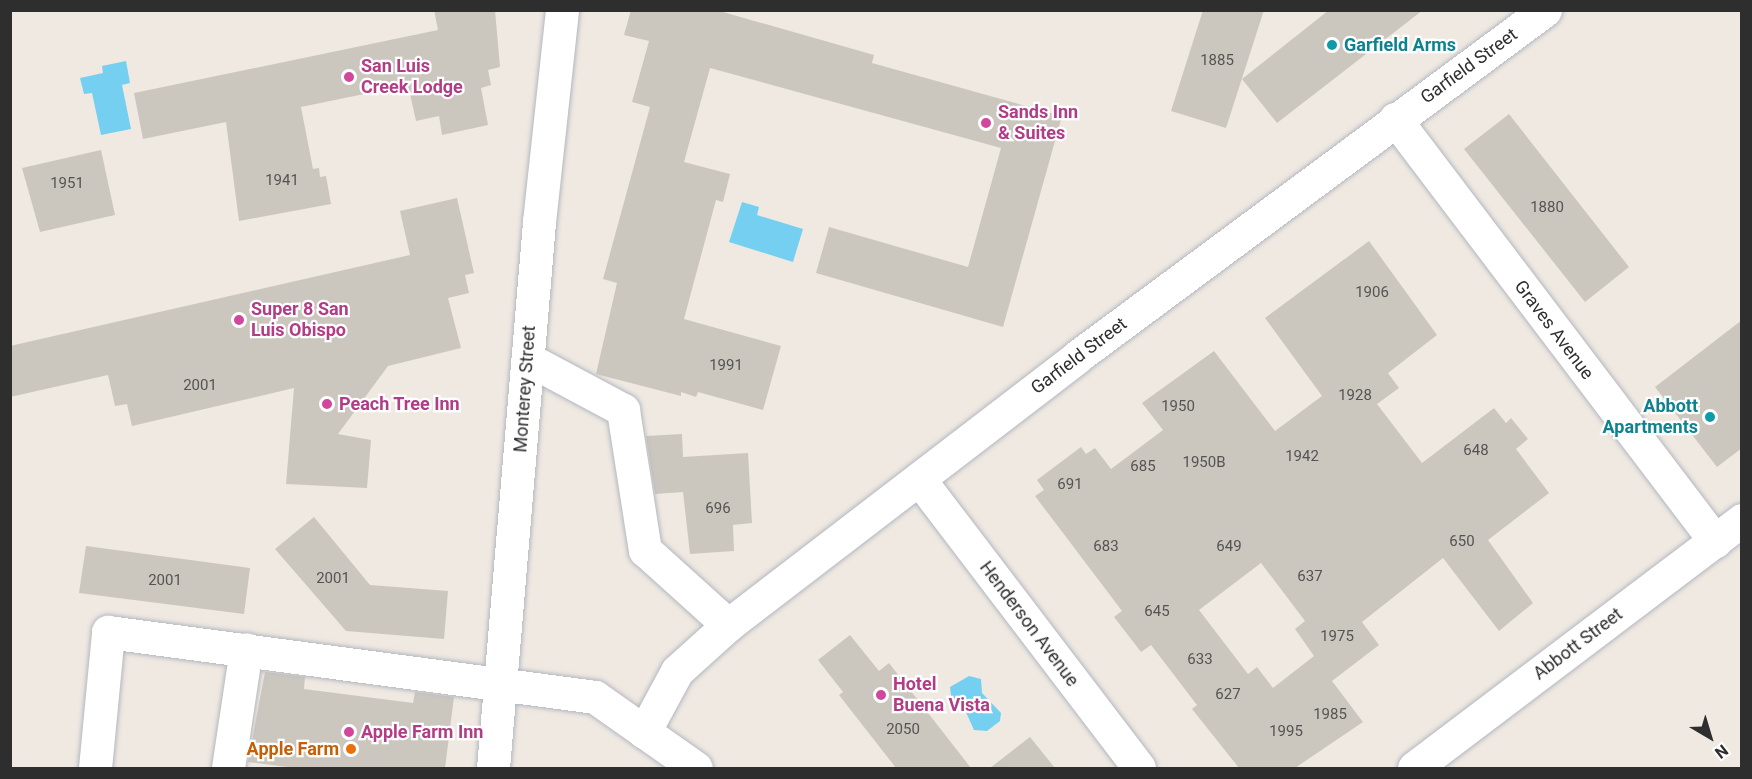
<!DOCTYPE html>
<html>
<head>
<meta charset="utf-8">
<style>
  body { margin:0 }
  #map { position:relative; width:1752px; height:779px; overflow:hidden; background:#efe9e1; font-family:Roboto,sans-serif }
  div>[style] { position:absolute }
  .water>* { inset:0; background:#75cff0 }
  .building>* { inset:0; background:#cbc7bf }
  .roads { filter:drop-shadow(0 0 2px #b4b7c1) drop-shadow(0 0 2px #b4b7c1) }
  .minor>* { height:33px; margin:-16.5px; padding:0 16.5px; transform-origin:16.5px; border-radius:16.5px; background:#fff }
  .dots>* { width:16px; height:16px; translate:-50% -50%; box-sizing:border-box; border:3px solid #fff; border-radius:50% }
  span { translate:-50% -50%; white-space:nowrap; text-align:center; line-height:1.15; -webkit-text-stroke:4.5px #fff; paint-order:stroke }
  .number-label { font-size:15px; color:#555452 }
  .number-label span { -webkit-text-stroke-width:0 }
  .culture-label { font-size:18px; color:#0d838f; font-weight:700 }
  .left { translate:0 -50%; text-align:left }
  .right { translate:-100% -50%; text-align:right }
  .street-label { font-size:18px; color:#2e2e2e }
  .hotel-label { font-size:18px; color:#b23c85; font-weight:700 }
  .food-label { font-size:18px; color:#c56008; font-weight:700 }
  .frame { position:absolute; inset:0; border:12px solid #2e2e2e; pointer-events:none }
  .north { position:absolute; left:1680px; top:707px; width:60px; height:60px; -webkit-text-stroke:4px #fff; paint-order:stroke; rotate:142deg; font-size:16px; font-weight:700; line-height:24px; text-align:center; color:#2e2e2e }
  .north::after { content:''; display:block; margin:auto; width:21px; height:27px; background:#2e2e2e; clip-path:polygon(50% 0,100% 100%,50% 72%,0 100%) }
</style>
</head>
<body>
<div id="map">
  <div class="water">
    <div style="clip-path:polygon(126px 61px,130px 83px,122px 85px,131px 129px,101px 135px,92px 93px,84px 94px,80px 78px,103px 73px,102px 66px)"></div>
    <div style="clip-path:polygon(742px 202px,759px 207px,757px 215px,803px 229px,793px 262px,729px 242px)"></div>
    <div style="clip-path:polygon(969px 676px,981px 679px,982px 693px,1001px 713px,1000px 721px,987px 731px,974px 730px,965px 710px,951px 696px,950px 687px)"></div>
  </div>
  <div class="building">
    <div style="clip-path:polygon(434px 10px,495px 10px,500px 67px,488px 70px,491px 85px,481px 88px,488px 125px,442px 135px,439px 116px,416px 121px,408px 85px,301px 107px,313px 169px,319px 168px,320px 177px,326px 176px,331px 204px,239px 221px,226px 122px,143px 139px,134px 93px,438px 30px)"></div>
    <div style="clip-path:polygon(631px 10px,716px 10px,874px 55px,872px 63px,1062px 116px,1003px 327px,816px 273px,829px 227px,968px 267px,1001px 148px,710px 68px,684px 162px,730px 174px,723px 202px,716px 200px,684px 319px,781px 346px,763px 410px,698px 392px,696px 397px,681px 392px,681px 396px,596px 374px,617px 283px,603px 279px,650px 107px,632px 102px,649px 41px,624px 35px)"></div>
    <div style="clip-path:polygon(1203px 10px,1264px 10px,1226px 128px,1171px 111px)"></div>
    <div style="clip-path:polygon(1329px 10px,1423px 10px,1277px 123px,1242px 79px)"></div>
    <div style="clip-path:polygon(1509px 114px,1629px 267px,1585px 302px,1464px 149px)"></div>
    <div style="clip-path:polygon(101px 150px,115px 215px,40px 232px,22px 168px)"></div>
    <div style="clip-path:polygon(457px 198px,474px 273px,465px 275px,469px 293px,448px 298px,461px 348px,388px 366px,338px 434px,371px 440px,367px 488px,286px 484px,294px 388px,132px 426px,127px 404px,115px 406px,108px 375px,10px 397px,10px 346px,410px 255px,400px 211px)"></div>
    <div style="clip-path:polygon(evenodd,1369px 241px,1437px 335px,1388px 373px,1399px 388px,1377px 404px,1422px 463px,1494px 408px,1506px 423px,1511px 418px,1528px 439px,1516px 449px,1549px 493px,1488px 540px,1533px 603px,1499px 631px,1443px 558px,1362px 622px,1379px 645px,1332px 681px,1363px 722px,1295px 768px,1239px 768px,1192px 709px,1197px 705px,1151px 645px,1141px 652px,1114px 617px,1122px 611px,1035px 496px,1044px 490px,1037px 480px,1081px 447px,1086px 454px,1095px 448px,1111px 469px,1163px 430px,1142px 403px,1214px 351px,1275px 431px,1322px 396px,1265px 318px,1369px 241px,1261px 563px,1305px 621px,1295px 629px,1314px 656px,1273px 688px,1257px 667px,1248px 674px,1199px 610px,1261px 563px)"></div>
    <div style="clip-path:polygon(1742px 320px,1742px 448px,1717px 467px,1655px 387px)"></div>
    <div style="clip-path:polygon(682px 434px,683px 457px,748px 453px,752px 523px,733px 525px,734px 551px,690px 554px,683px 492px,655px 494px,646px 436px)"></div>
    <div style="clip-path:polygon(314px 517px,370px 585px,448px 591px,444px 639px,346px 631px,275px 549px)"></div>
    <div style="clip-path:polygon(86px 546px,250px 568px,244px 614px,79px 593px)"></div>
    <div style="clip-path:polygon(850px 635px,879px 671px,889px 663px,971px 768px,896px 768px,839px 695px,843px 692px,818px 660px)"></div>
    <div style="clip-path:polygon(265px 672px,305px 677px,304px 689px,413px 703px,415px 692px,454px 697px,445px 768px,296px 768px,248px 762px)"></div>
    <div style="clip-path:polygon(1030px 737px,1055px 768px,990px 768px)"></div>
  </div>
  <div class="roads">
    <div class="minor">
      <div style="left:1395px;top:119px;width:530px;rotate:52.83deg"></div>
      <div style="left:528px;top:359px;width:108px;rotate:28.2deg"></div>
      <div style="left:623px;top:410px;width:142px;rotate:81.1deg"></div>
      <div style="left:645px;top:550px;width:112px;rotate:42.1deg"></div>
      <div style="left:919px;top:479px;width:363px;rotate:52.7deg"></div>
      <div style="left:644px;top:732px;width:69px;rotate:-61.6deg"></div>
      <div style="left:677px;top:671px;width:69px;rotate:-42deg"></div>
      <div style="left:728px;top:625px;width:441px;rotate:-37.5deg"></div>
      <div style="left:1078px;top:356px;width:581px;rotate:-36.53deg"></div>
      <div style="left:95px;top:768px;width:137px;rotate:-84.5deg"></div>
      <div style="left:108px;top:632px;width:491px;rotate:7.6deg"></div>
      <div style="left:595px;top:697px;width:123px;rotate:35.1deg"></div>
      <div style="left:228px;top:768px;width:120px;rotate:-81.4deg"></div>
      <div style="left:493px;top:768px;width:548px;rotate:-85.18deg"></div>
      <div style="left:539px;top:222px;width:213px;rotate:-83.8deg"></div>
      <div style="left:1414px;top:768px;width:411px;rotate:-37.1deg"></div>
    </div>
  </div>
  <div class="dots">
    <div style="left:1332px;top:45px;background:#0f9aa8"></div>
    <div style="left:349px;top:77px;background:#d1479c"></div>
    <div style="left:986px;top:123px;background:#d1479c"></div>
    <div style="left:239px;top:320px;background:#d1479c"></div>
    <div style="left:327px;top:404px;background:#d1479c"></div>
    <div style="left:1710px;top:417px;background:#0f9aa8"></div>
    <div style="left:881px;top:695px;background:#d1479c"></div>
    <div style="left:349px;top:732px;background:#d1479c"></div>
    <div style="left:351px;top:749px;background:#e8710a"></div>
  </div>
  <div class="number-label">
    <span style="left:1217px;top:61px">1885</span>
    <span style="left:282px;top:181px">1941</span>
    <span style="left:67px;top:184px">1951</span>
    <span style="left:1547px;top:208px">1880</span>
    <span style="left:1372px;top:293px">1906</span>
    <span style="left:726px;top:366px">1991</span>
    <span style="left:200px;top:386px">2001</span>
    <span style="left:1355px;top:396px">1928</span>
    <span style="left:1178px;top:407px">1950</span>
    <span style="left:1476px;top:451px">648</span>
    <span style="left:1302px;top:457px">1942</span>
    <span style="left:1204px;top:463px">1950B</span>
    <span style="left:1143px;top:467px">685</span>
    <span style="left:1070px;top:485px">691</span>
    <span style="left:718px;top:509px">696</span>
    <span style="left:1462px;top:542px">650</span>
    <span style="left:1106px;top:547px">683</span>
    <span style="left:1229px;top:547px">649</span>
    <span style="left:1310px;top:577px">637</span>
    <span style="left:333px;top:579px">2001</span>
    <span style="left:165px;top:581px">2001</span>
    <span style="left:1157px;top:612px">645</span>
    <span style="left:1337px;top:637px">1975</span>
    <span style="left:1200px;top:660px">633</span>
    <span style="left:1228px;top:695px">627</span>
    <span style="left:1330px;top:715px">1985</span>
    <span style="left:903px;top:730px">2050</span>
    <span style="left:1286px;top:732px">1995</span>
  </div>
  <div class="culture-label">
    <span class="left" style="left:1344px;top:45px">Garfield Arms</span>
    <span class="right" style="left:1698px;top:417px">Abbott<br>Apartments</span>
  </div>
  <div class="street-label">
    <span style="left:1469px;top:66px;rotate:-36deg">Garfield Street</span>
    <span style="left:1554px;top:330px;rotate:53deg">Graves Avenue</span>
    <span style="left:1079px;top:356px;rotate:-37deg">Garfield Street</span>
    <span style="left:525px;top:389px;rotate:-86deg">Monterey Street</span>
    <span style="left:1029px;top:624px;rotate:53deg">Henderson Avenue</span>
    <span style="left:1578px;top:644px;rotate:-37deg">Abbott Street</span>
  </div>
  <div class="hotel-label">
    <span class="left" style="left:361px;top:77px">San Luis<br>Creek Lodge</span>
    <span class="left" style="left:998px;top:123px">Sands Inn<br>&amp; Suites</span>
    <span class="left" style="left:251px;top:320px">Super 8 San<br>Luis Obispo</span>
    <span class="left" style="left:339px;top:404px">Peach Tree Inn</span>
    <span class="left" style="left:893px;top:695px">Hotel<br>Buena Vista</span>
    <span class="left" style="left:361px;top:732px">Apple Farm Inn</span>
  </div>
  <div class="food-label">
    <span class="right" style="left:339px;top:749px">Apple Farm</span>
  </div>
  <div class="frame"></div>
  <div class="north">N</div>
</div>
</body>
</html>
